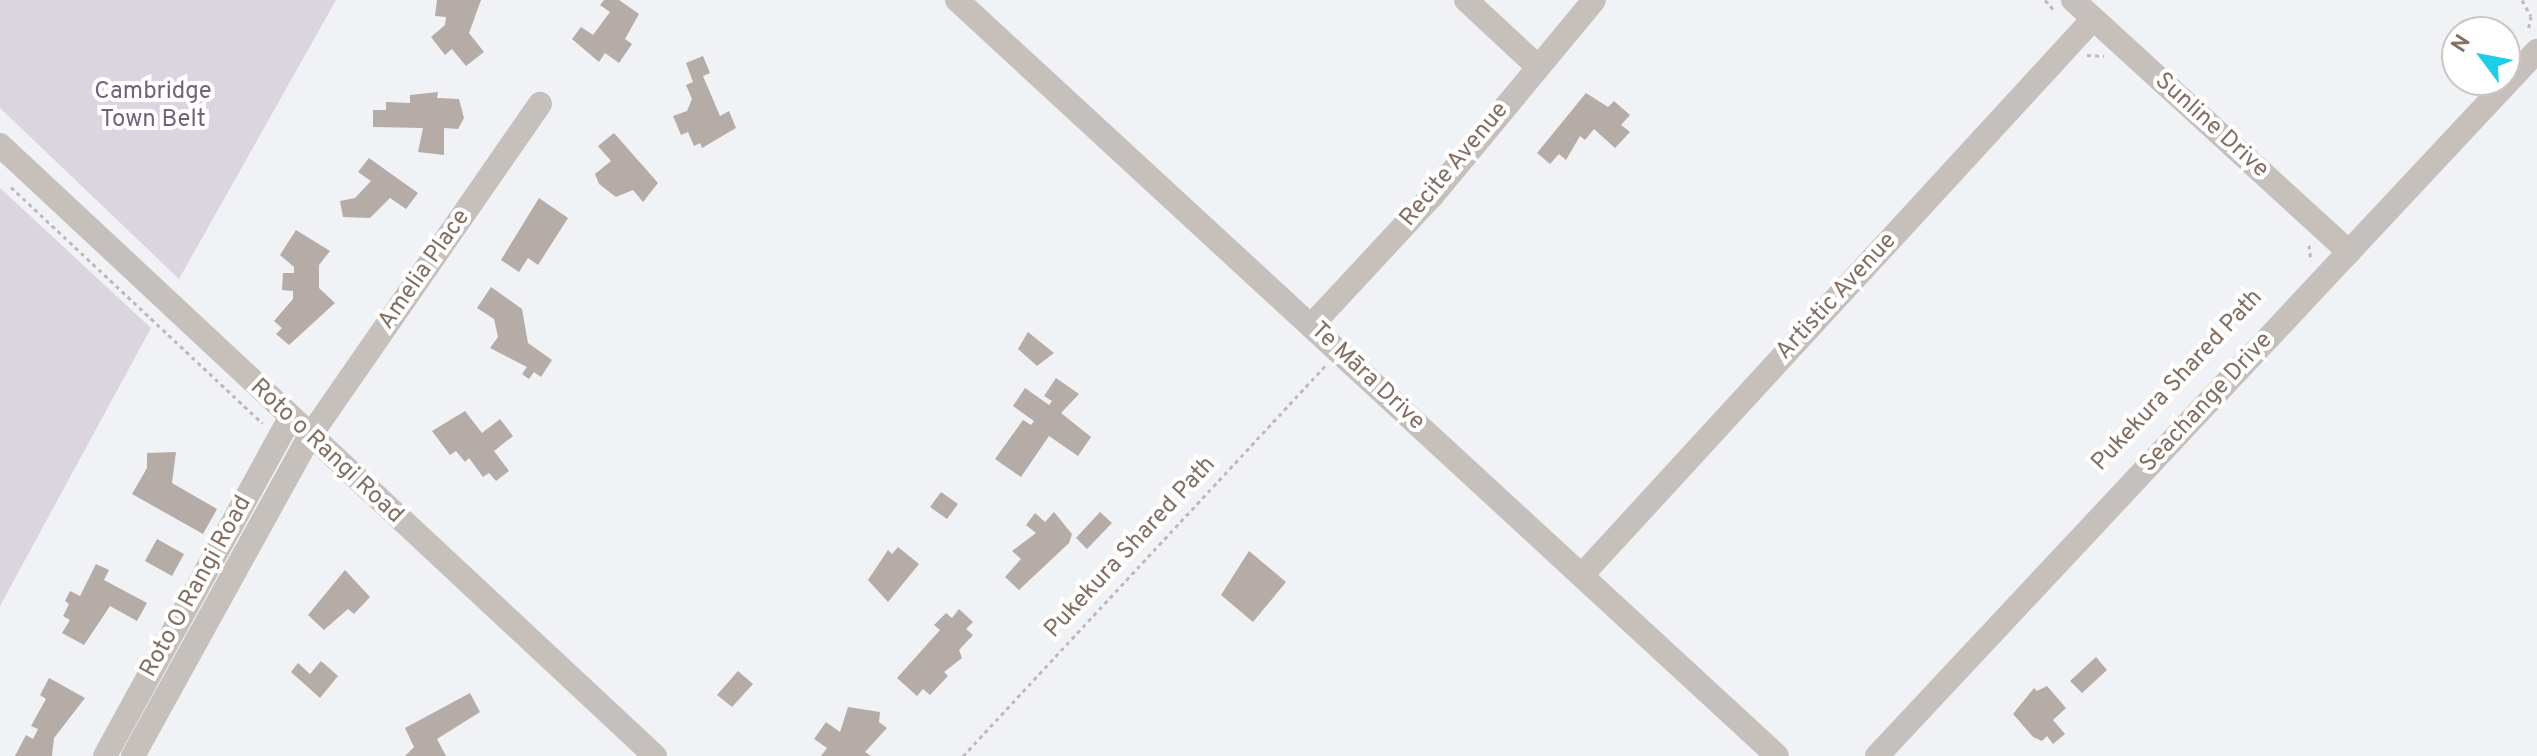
<!DOCTYPE html>
<html>
<head>
<meta charset="utf-8">
<style>
  body { margin:0 }
  #map { position:relative; width:2537px; height:756px; overflow:hidden; background:#f1f2f5; font-family:Overpass,sans-serif }
  div>[style] { position:absolute }
  .green>* { inset:0; background:#dad5df }
  .building>* { inset:0; background:#b5aba7 }
  .path>* { height:3px; margin-top:-1.5px; transform-origin:0; background:repeating-linear-gradient(90deg,#bdbab7 0 4px,transparent 0 8px) }
  .minor>* { height:24px; margin:-12px; padding:0 12px; transform-origin:12px; border-radius:12px; background:#c6c0bd }
  span { translate:-50% -50%; white-space:nowrap; text-align:center; line-height:1.15; -webkit-text-stroke:8px #fff; paint-order:stroke }
  .park-label { font-size:24px; color:#73627a }
  .street-label { font-size:24px; color:#846f63 }
  .north { position:absolute; left:2441px; top:16px; width:80px; height:80px; box-sizing:border-box; background:#fff; border:2px solid #cec5c1; border-radius:50%; rotate:302deg; font-size:22px; font-weight:700; line-height:32px; text-align:center; color:#846f63 }
  .north::after { content:''; display:block; margin:auto; width:28px; height:36px; background:#1dcde9; clip-path:polygon(50% 0,100% 100%,50% 72%,0 100%) }
</style>
</head>
<body>
<div id="map">
  <div class="green">
    <div style="clip-path:polygon(0 0,336px 0,179px 279px,0 108px)"></div>
    <div style="clip-path:polygon(0 188px,151px 328px,0 606px)"></div>
  </div>
  <div class="building">
    <div style="clip-path:polygon(437px 0,481px 0,469px 33px,484px 52px,466px 66px,452px 49px,445px 55px,431px 37px,445px 25px,446px 17px,435px 16px)"></div>
    <div style="clip-path:polygon(604px 0,619px 0,639px 14px,625px 39px,632px 44px,619px 63px,605px 53px,599px 62px,572px 39px,581px 27px,593px 35px,610px 12px,600px 5px)"></div>
    <div style="clip-path:polygon(703px 56px,710px 73px,703px 76px,720px 116px,729px 111px,736px 128px,702px 148px,700px 143px,694px 146px,688px 132px,681px 135px,673px 116px,687px 111px,692px 99px,686px 85px,693px 82px,686px 63px)"></div>
    <div style="clip-path:polygon(438px 92px,437px 98px,459px 99px,464px 118px,458px 129px,444px 128px,444px 155px,418px 152px,423px 128px,373px 127px,373px 110px,386px 110px,386px 102px,410px 103px,410px 95px)"></div>
    <div style="clip-path:polygon(1586px 93px,1608px 107px,1614px 101px,1630px 115px,1621px 125px,1630px 132px,1615px 148px,1594px 129px,1585px 140px,1580px 136px,1566px 160px,1559px 154px,1550px 164px,1537px 153px)"></div>
    <div style="clip-path:polygon(614px 133px,658px 183px,643px 202px,633px 190px,616px 197px,599px 184px,595px 174px,611px 161px,598px 146px)"></div>
    <div style="clip-path:polygon(369px 158px,418px 193px,406px 209px,390px 198px,370px 218px,343px 217px,340px 201px,355px 198px,371px 181px,358px 172px)"></div>
    <div style="clip-path:polygon(539px 198px,568px 218px,538px 265px,528px 258px,519px 272px,501px 260px)"></div>
    <div style="clip-path:polygon(296px 230px,330px 251px,319px 265px,319px 288px,335px 303px,289px 345px,276px 334px,282px 328px,274px 321px,293px 299px,293px 291px,282px 290px,283px 273px,294px 273px,294px 267px,280px 255px)"></div>
    <div style="clip-path:polygon(491px 287px,522px 309px,528px 343px,552px 360px,541px 377px,534px 372px,529px 379px,522px 374px,527px 367px,490px 348px,498px 337px,494px 319px,477px 308px)"></div>
    <div style="clip-path:polygon(1028px 332px,1054px 353px,1037px 366px,1018px 349px)"></div>
    <div style="clip-path:polygon(1056px 378px,1079px 394px,1061px 413px,1091px 437px,1078px 456px,1049px 436px,1021px 477px,995px 459px,1023px 420px,1031px 425px,1034px 421px,1013px 406px,1025px 388px,1049px 405px,1052px 401px,1044px 396px)"></div>
    <div style="clip-path:polygon(465px 411px,482px 433px,500px 419px,513px 436px,494px 451px,509px 471px,496px 481px,489px 473px,483px 477px,469px 458px,465px 462px,456px 451px,450px 455px,432px 431px)"></div>
    <div style="clip-path:polygon(176px 452px,172px 483px,217px 509px,203px 534px,132px 494px,147px 468px,147px 453px)"></div>
    <div style="clip-path:polygon(941px 492px,958px 504px,947px 519px,930px 507px)"></div>
    <div style="clip-path:polygon(1054px 512px,1072px 534px,1069px 543px,1019px 590px,1005px 577px,1021px 559px,1012px 551px,1036px 533px,1026px 525px,1035px 513px,1045px 522px)"></div>
    <div style="clip-path:polygon(1100px 512px,1112px 523px,1087px 549px,1076px 538px)"></div>
    <div style="clip-path:polygon(157px 539px,184px 554px,172px 576px,145px 561px)"></div>
    <div style="clip-path:polygon(898px 547px,919px 564px,888px 602px,868px 580px,888px 550px,892px 554px)"></div>
    <div style="clip-path:polygon(1249px 551px,1286px 582px,1253px 622px,1221px 595px)"></div>
    <div style="clip-path:polygon(96px 564px,109px 570px,104px 580px,147px 603px,137px 621px,110px 606px,84px 645px,62px 633px,70px 620px,63px 616px,69px 604px,65px 601px,70px 591px,80px 596px)"></div>
    <div style="clip-path:polygon(345px 570px,370px 597px,354px 614px,348px 609px,324px 630px,308px 615px)"></div>
    <div style="clip-path:polygon(959px 609px,973px 622px,966px 629px,973px 635px,959px 650px,962px 658px,944px 672px,948px 676px,930px 695px,923px 689px,917px 696px,897px 678px,940px 630px,934px 625px,946px 613px,952px 618px)"></div>
    <div style="clip-path:polygon(2096px 657px,2107px 670px,2082px 693px,2070px 681px)"></div>
    <div style="clip-path:polygon(321px 661px,338px 676px,320px 698px,291px 672px,298px 663px,310px 674px)"></div>
    <div style="clip-path:polygon(738px 671px,753px 684px,732px 707px,717px 695px)"></div>
    <div style="clip-path:polygon(49px 678px,85px 698px,54px 738px,52px 756px,15px 756px,26px 735px,33px 739px,38px 729px,31px 726px,46px 699px,40px 695px)"></div>
    <div style="clip-path:polygon(2047px 686px,2066px 708px,2053px 720px,2065px 734px,2053px 744px,2047px 736px,2042px 741px,2033px 737px,2013px 714px,2034px 688px,2037px 691px)"></div>
    <div style="clip-path:polygon(470px 693px,480px 712px,437px 739px,446px 756px,405px 756px,414px 747px,405px 728px)"></div>
    <div style="clip-path:polygon(848px 707px,880px 712px,879px 722px,887px 728px,865px 752px,871px 756px,821px 756px,827px 748px,814px 739px,826px 722px,840px 732px)"></div>
  </div>
  <div class="path">
    <div style="left:2045px;top:0;width:12px;rotate:48deg"></div>
    <div style="left:2522px;top:0;width:18px;rotate:61deg"></div>
    <div style="left:2531px;top:16px;width:15px;rotate:101deg"></div>
    <div style="left:2087px;top:55px;width:17px;rotate:3deg"></div>
    <div style="left:11px;top:187px;width:345px;rotate:43.2deg"></div>
    <div style="left:2309px;top:245px;width:16px;rotate:83deg"></div>
    <div style="left:963px;top:756px;width:532px;rotate:-47.13deg"></div>
  </div>
  <div class="minor">
    <div style="left:957px;top:0;width:1115px;rotate:42.67deg"></div>
    <div style="left:1466px;top:0;width:96px;rotate:42.9deg"></div>
    <div style="left:2073px;top:0;width:374px;rotate:42.4deg"></div>
    <div style="left:0;top:145px;width:896px;rotate:43.01deg"></div>
    <div style="left:1311px;top:326px;width:178px;rotate:-47.1deg"></div>
    <div style="left:1432px;top:196px;width:254px;rotate:-50.4deg"></div>
    <div style="left:1582px;top:575px;width:755px;rotate:-47.41deg"></div>
    <div style="left:105px;top:756px;width:385px;rotate:-61.3deg"></div>
    <div style="left:133px;top:756px;width:366px;rotate:-61.1deg"></div>
    <div style="left:310px;top:436px;width:404px;rotate:-55.3deg"></div>
    <div style="left:1877px;top:756px;width:966px;rotate:-46.89deg"></div>
  </div>
  <div class="park-label">
    <span style="left:153px;top:107px">Cambridge<br>Town Belt</span>
  </div>
  <div class="street-label">
    <span style="left:2211px;top:126px;rotate:42deg">Sunline Drive</span>
    <span style="left:1455px;top:165px;rotate:-50deg">Recite Avenue</span>
    <span style="left:425px;top:270px;rotate:-55deg">Amelia Place</span>
    <span style="left:1837px;top:297px;rotate:-47deg">Artistic Avenue</span>
    <span style="left:1367px;top:377px;rotate:43deg">Te Māra Drive</span>
    <span style="left:2178px;top:381px;rotate:-47deg">Pukekura Shared Path</span>
    <span style="left:2207px;top:403px;rotate:-47deg">Seachange Drive</span>
    <span style="left:326px;top:452px;rotate:43deg">Roto o Rangi Road</span>
    <span style="left:1131px;top:548px;rotate:-47deg">Pukekura Shared Path</span>
    <span style="left:197px;top:587px;rotate:-61deg">Roto O Rangi Road</span>
  </div>
  <div class="north">N</div>
</div>
</body>
</html>
